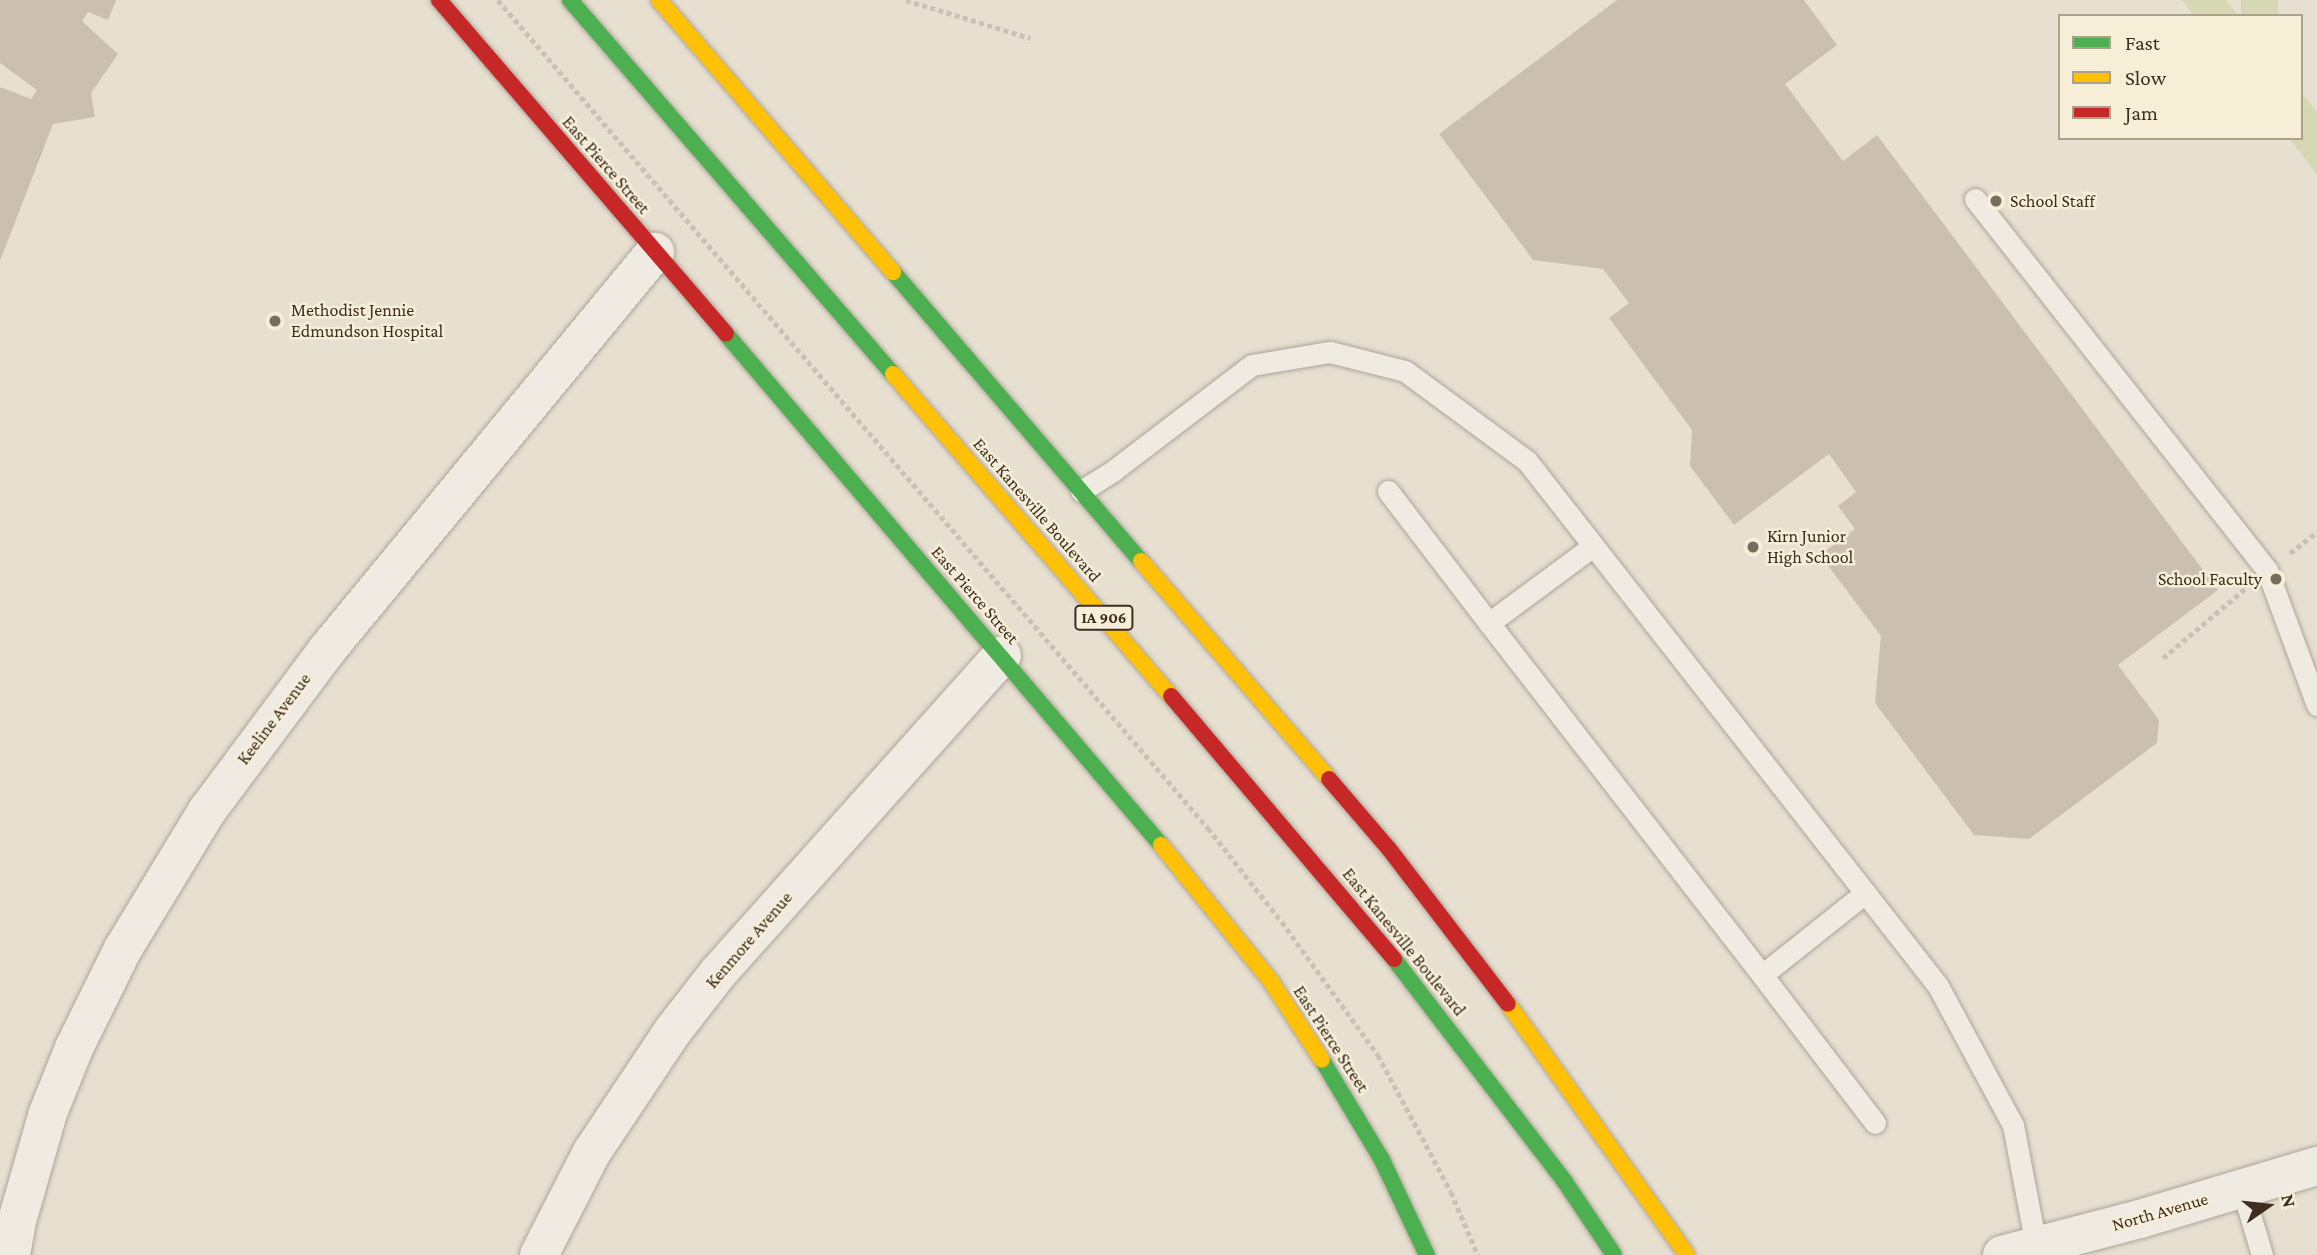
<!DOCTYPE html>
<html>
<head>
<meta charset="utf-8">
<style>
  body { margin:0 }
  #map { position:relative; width:2317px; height:1255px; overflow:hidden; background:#e7e0d1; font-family:"Crimson Pro",serif }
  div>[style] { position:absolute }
  .green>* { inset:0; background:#d6d7b3 }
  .building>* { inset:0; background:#cbbfb2 }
  .path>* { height:4.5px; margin-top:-2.25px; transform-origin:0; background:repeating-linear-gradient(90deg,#c8c2b9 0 5px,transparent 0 8.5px) }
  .roads { filter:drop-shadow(0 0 2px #ada599) drop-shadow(0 0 2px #ada599) }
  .lane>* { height:21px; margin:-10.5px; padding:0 10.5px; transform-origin:10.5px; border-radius:10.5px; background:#efebe3 }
  .street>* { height:38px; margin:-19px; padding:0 19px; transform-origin:19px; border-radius:19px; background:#efebe3 }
  .fast>* { height:16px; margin:-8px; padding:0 8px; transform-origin:8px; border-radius:8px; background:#4caf50 }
  .slow>* { height:16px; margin:-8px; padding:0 8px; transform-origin:8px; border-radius:8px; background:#ffc107 }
  .jam>* { height:16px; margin:-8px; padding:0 8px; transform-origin:8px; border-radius:8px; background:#c62828 }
  .dots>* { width:19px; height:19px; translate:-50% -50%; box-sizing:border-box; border:4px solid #f7eed8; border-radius:50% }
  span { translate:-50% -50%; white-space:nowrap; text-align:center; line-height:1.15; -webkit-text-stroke:5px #f7eed8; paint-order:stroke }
  .shield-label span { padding:2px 5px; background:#f7eed8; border:2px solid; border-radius:5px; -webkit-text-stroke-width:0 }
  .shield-label { font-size:16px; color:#3d2e20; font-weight:700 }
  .street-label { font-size:18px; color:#3d2e20 }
  .poi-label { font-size:18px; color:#3d2e20 }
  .left { translate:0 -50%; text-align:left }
  .right { translate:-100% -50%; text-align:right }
  .legend { position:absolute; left:2058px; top:14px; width:245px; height:126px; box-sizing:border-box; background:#f7eed8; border:2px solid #ada18e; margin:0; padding:9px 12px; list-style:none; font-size:21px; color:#3d2e20 }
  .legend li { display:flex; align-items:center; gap:14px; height:35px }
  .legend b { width:35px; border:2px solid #ada18e }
  .north { position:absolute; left:2233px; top:1171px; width:70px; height:70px; -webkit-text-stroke:5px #f7eed8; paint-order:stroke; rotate:76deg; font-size:19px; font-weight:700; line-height:28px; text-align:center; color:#3d2e20 }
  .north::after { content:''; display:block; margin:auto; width:24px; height:32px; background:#3d2e20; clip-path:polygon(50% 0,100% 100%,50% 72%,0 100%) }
</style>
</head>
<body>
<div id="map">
  <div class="green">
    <div style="clip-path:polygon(2182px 0,2226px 0,2239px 16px,2194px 16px)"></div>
    <div style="clip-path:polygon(2241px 0,2278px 0,2278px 16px,2241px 16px)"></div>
    <div style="clip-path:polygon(2301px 92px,2317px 112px,2317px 175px,2289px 138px,2301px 138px)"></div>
  </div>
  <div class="building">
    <div style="clip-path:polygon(0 0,116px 0,108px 20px,88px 12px,82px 21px,118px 54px,91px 93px,95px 117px,53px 124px,0 261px,0 87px,31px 99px,37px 90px,0 63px)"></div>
    <div style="clip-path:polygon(1617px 0,1804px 0,1837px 45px,1785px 84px,1843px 161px,1877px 135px,2218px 590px,2118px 665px,2159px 720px,2157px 743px,2029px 839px,1974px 835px,1875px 703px,1881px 636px,1820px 555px,1855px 529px,1838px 506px,1856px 492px,1829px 454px,1734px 525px,1690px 466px,1692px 430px,1609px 318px,1629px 303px,1603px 269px,1533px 260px,1439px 134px)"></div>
  </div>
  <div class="path">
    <div style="left:498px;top:0;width:1091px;rotate:49.39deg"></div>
    <div style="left:1208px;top:828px;width:120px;rotate:51.8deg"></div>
    <div style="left:1282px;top:922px;width:164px;rotate:54.2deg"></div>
    <div style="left:1378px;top:1055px;width:155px;rotate:61.9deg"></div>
    <div style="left:1451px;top:1192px;width:69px;rotate:66.8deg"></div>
    <div style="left:906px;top:0;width:130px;rotate:17deg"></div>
    <div style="left:2290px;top:553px;width:34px;rotate:-38deg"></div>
    <div style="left:2163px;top:658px;width:107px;rotate:-40.1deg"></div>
  </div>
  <div class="roads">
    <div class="lane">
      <div style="left:1975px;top:199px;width:472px;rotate:51.8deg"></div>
      <div style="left:2267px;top:570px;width:144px;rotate:69.7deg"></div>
      <div style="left:1081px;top:491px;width:39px;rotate:-32deg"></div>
      <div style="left:1114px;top:470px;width:173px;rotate:-37.3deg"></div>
      <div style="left:1252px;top:365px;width:79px;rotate:-9.5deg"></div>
      <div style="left:1330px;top:352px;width:77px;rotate:14.2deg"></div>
      <div style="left:1405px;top:371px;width:152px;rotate:36.4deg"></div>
      <div style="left:1527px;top:461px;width:667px;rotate:51.94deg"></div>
      <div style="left:1938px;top:986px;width:158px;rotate:61.7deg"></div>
      <div style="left:2013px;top:1125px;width:123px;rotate:79.2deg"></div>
      <div style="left:1388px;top:491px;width:166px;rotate:52.6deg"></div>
      <div style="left:1593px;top:546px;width:129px;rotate:143.5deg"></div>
      <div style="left:1489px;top:623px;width:445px;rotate:52.2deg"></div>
      <div style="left:1762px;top:975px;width:132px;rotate:-38.5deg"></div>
      <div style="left:1762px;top:975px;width:186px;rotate:52.6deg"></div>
      <div style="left:2242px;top:1188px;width:70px;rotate:73.4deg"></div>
    </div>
    <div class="street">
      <div style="left:11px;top:1255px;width:35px;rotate:-80deg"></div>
      <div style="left:17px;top:1221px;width:112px;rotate:-74deg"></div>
      <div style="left:48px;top:1113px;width:72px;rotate:-68.1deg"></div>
      <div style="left:75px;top:1046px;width:108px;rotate:-63.7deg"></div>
      <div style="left:123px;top:949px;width:162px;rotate:-58.7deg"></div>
      <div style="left:207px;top:811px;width:201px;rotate:-53.3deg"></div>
      <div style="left:327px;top:650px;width:516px;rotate:-50.51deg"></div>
      <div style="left:539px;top:1255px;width:116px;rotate:-62.8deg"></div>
      <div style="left:592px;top:1152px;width:144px;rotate:-56.3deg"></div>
      <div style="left:672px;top:1032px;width:75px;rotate:-52.1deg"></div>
      <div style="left:718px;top:973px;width:426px;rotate:-48.2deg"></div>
      <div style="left:2002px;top:1255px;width:143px;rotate:-14.6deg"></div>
      <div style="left:2140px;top:1219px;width:185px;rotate:-16.7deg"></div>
    </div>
    <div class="fast">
      <div style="left:570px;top:0;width:494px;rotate:49.2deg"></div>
      <div style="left:893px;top:272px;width:381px;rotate:49.4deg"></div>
      <div style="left:726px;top:334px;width:671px;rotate:49.59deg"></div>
      <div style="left:1394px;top:959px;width:281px;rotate:52.5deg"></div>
      <div style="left:1565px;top:1182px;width:88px;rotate:56.1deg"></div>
      <div style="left:1322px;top:1060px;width:117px;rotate:59deg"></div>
      <div style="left:1382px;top:1160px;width:105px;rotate:64.7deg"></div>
    </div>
    <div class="slow">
      <div style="left:659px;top:0;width:359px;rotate:49.3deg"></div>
      <div style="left:893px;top:374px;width:425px;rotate:49.2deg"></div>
      <div style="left:1141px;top:561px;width:288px;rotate:49.2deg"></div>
      <div style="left:1161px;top:845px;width:174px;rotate:51.1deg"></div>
      <div style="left:1270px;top:980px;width:95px;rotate:57deg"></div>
      <div style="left:1508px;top:1004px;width:308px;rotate:54.5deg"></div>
    </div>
    <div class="jam">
      <div style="left:439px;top:0;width:440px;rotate:49.3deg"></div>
      <div style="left:1171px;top:696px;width:345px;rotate:49.7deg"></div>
      <div style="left:1329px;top:779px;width:92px;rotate:49.4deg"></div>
      <div style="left:1389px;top:849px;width:195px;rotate:52.5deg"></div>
    </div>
  </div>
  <div class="dots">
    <div style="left:1996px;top:201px;background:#786c5e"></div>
    <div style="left:275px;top:321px;background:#786c5e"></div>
    <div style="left:1753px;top:547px;background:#786c5e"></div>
    <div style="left:2276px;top:579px;background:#786c5e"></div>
  </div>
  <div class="shield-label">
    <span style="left:1104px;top:618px">IA 906</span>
  </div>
  <div class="street-label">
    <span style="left:606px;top:165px;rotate:49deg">East Pierce Street</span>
    <span style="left:1037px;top:510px;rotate:49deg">East Kanesville Boulevard</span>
    <span style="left:975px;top:595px;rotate:49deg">East Pierce Street</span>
    <span style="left:274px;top:719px;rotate:-53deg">Keeline Avenue</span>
    <span style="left:749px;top:940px;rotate:-49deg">Kenmore Avenue</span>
    <span style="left:1404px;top:942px;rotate:51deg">East Kanesville Boulevard</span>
    <span style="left:1331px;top:1039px;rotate:57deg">East Pierce Street</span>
    <span style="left:2160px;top:1212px;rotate:-16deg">North Avenue</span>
  </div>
  <div class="poi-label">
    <span class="left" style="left:2010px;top:201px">School Staff</span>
    <span class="left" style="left:291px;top:321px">Methodist Jennie<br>Edmundson Hospital</span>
    <span class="left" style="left:1767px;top:547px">Kirn Junior<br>High School</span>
    <span class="right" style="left:2262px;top:579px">School Faculty</span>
  </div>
  <ul class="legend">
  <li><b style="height:9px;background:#4caf50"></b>Fast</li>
  <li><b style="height:9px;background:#ffc107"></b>Slow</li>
  <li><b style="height:9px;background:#c62828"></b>Jam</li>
  </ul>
  <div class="north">N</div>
</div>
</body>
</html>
